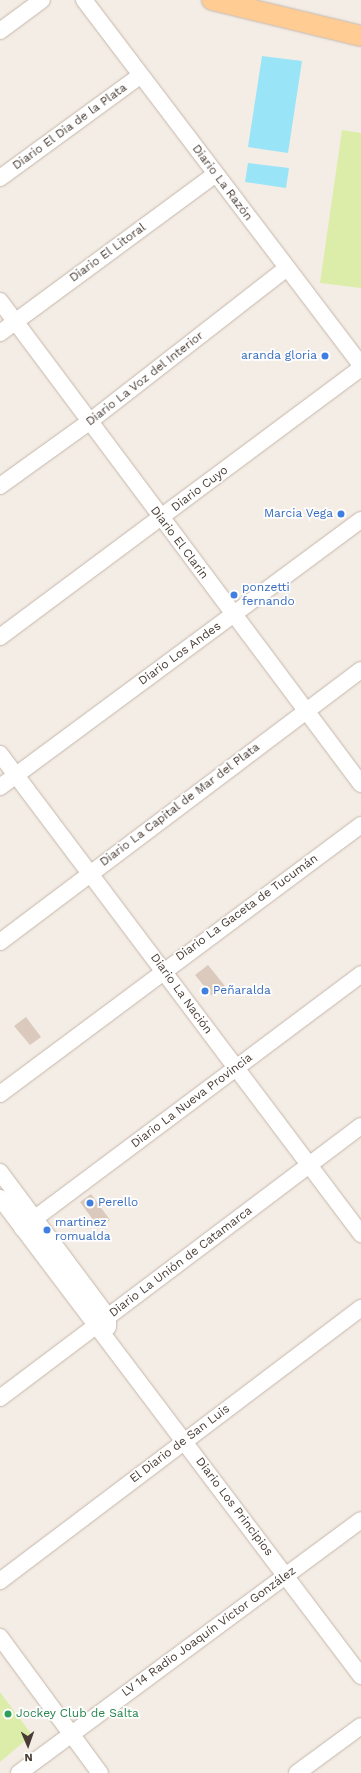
<!DOCTYPE html>
<html>
<head>
<meta charset="utf-8">
<style>
  body { margin:0 }
  #map { position:relative; width:361px; height:1773px; overflow:hidden; background:#f4ede5; font-family:"Work Sans",sans-serif }
  div>[style] { position:absolute }
  .green>* { inset:0; background:#dceda9 }
  .water>* { inset:0; background:#9ae4f8 }
  .building>* { inset:0; background:#dac9bc }
  .roads { filter:drop-shadow(0 0 1px #c4b6aa) drop-shadow(0 0 1px #c4b6aa) }
  .minor>* { height:16px; margin:-8px; padding:0 8px; transform-origin:8px; border-radius:8px; background:#fff }
  .major>* { height:20px; margin:-10px; padding:0 10px; transform-origin:10px; border-radius:10px; background:#ffcc93 }
  .dots>* { width:11px; height:11px; translate:-50% -50%; box-sizing:border-box; border:2px solid #fff; border-radius:50% }
  span { translate:-50% -50%; white-space:nowrap; text-align:center; line-height:1.15; -webkit-text-stroke:3.5px #fff; paint-order:stroke }
  .street-label { font-size:12px; color:#483c34 }
  .shop-label { font-size:12px; color:#366cbe }
  .right { translate:-100% -50%; text-align:right }
  .left { translate:0 -50%; text-align:left }
  .leisure-label { font-size:12px; color:#27864d }
  .north { position:absolute; left:8px; top:1725px; width:40px; height:40px; -webkit-text-stroke:3px #fff; paint-order:stroke; rotate:178deg; font-size:11px; font-weight:700; line-height:16px; text-align:center; color:#483c34 }
  .north::after { content:''; display:block; margin:auto; width:14px; height:18px; background:#483c34; clip-path:polygon(50% 0,100% 100%,50% 72%,0 100%) }
</style>
</head>
<body>
<div id="map">
  <div class="green">
    <div style="clip-path:polygon(342px 130px,361px 133px,361px 288px,320px 283px)"></div>
    <div style="clip-path:polygon(0 1692px,32px 1735px,0 1762px)"></div>
  </div>
  <div class="water">
    <div style="clip-path:polygon(262px 56px,302px 61px,288px 153px,248px 147px)"></div>
    <div style="clip-path:polygon(248px 163px,289px 168px,286px 188px,245px 182px)"></div>
  </div>
  <div class="building">
    <div style="clip-path:polygon(208px 965px,225px 986px,212px 996px,195px 975px)"></div>
    <div style="clip-path:polygon(26px 1017px,41px 1037px,30px 1045px,14px 1026px)"></div>
    <div style="clip-path:polygon(91px 1194px,110px 1220px,99px 1228px,80px 1202px)"></div>
  </div>
  <div class="roads">
    <div class="minor">
      <div style="left:84px;top:0;width:458px;rotate:52.8deg"></div>
      <div style="left:0;top:31px;width:52px;rotate:-36.4deg"></div>
      <div style="left:0;top:178px;width:173px;rotate:-36.1deg"></div>
      <div style="left:0;top:301px;width:603px;rotate:53.23deg"></div>
      <div style="left:0;top:333px;width:268px;rotate:-36.4deg"></div>
      <div style="left:0;top:486px;width:110px;rotate:-35.7deg"></div>
      <div style="left:89px;top:422px;width:251px;rotate:-37.9deg"></div>
      <div style="left:0;top:637px;width:450px;rotate:-36.7deg"></div>
      <div style="left:0;top:754px;width:601px;rotate:53.05deg"></div>
      <div style="left:0;top:787px;width:449px;rotate:-36.5deg"></div>
      <div style="left:0;top:942px;width:452px;rotate:-37deg"></div>
      <div style="left:0;top:1094px;width:450px;rotate:-36.7deg"></div>
      <div style="left:0;top:1172px;width:181px;rotate:53.3deg"></div>
      <div style="left:108px;top:1317px;width:10px;rotate:90deg"></div>
      <div style="left:0;top:1198px;width:599px;rotate:52.94deg"></div>
      <div style="left:22px;top:1228px;width:424px;rotate:-36.8deg"></div>
      <div style="left:0;top:1398px;width:452px;rotate:-37deg"></div>
      <div style="left:0;top:1581px;width:453px;rotate:-37.1deg"></div>
      <div style="left:0;top:1637px;width:169px;rotate:53.7deg"></div>
      <div style="left:19px;top:1773px;width:425px;rotate:-36.5deg"></div>
      <div style="left:297px;top:1773px;width:79px;rotate:-36.3deg"></div>
    </div>
    <div class="major">
      <div style="left:212px;top:0;width:153px;rotate:13.6deg"></div>
    </div>
  </div>
  <div class="dots">
    <div style="left:325px;top:356px;background:#3f7fe0"></div>
    <div style="left:341px;top:514px;background:#3f7fe0"></div>
    <div style="left:234px;top:595px;background:#3f7fe0"></div>
    <div style="left:205px;top:991px;background:#3f7fe0"></div>
    <div style="left:90px;top:1203px;background:#3f7fe0"></div>
    <div style="left:47px;top:1230px;background:#3f7fe0"></div>
    <div style="left:8px;top:1714px;background:#2e9e5b"></div>
  </div>
  <div class="street-label">
    <span style="left:70px;top:127px;rotate:-36deg">Diario El Dia de la Plata</span>
    <span style="left:222px;top:183px;rotate:53deg">Diario La Razón</span>
    <span style="left:108px;top:253px;rotate:-36deg">Diario El Litoral</span>
    <span style="left:145px;top:379px;rotate:-38deg">Diario La Voz del Interior</span>
    <span style="left:200px;top:489px;rotate:-37deg">Diario Cuyo</span>
    <span style="left:179px;top:543px;rotate:53deg">Diario El Clarín</span>
    <span style="left:180px;top:654px;rotate:-36deg">Diario Los Andes</span>
    <span style="left:180px;top:805px;rotate:-37deg">Diario La Capital de Mar del Plata</span>
    <span style="left:247px;top:908px;rotate:-36deg">Diario La Gaceta de Tucumán</span>
    <span style="left:181px;top:994px;rotate:54deg">Diario La Nación</span>
    <span style="left:192px;top:1101px;rotate:-37deg">Diario La Nueva Provincia</span>
    <span style="left:181px;top:1262px;rotate:-37deg">Diario La Unión de Catamarca</span>
    <span style="left:180px;top:1444px;rotate:-37deg">El Diario de San Luis</span>
    <span style="left:234px;top:1507px;rotate:53deg">Diario Los Principios</span>
    <span style="left:209px;top:1632px;rotate:-36deg">LV 14 Radio Joaquín Víctor González</span>
  </div>
  <div class="shop-label">
    <span class="right" style="left:317px;top:356px">aranda gloria</span>
    <span class="right" style="left:333px;top:514px">Marcia Vega</span>
    <span class="left" style="left:242px;top:595px">ponzetti<br>fernando</span>
    <span class="left" style="left:213px;top:991px">Peñaralda</span>
    <span class="left" style="left:98px;top:1203px">Perello</span>
    <span class="left" style="left:55px;top:1230px">martinez<br>romualda</span>
  </div>
  <div class="leisure-label">
    <span class="left" style="left:16px;top:1714px">Jockey Club de Salta</span>
  </div>
  <div class="north">N</div>
</div>
</body>
</html>
